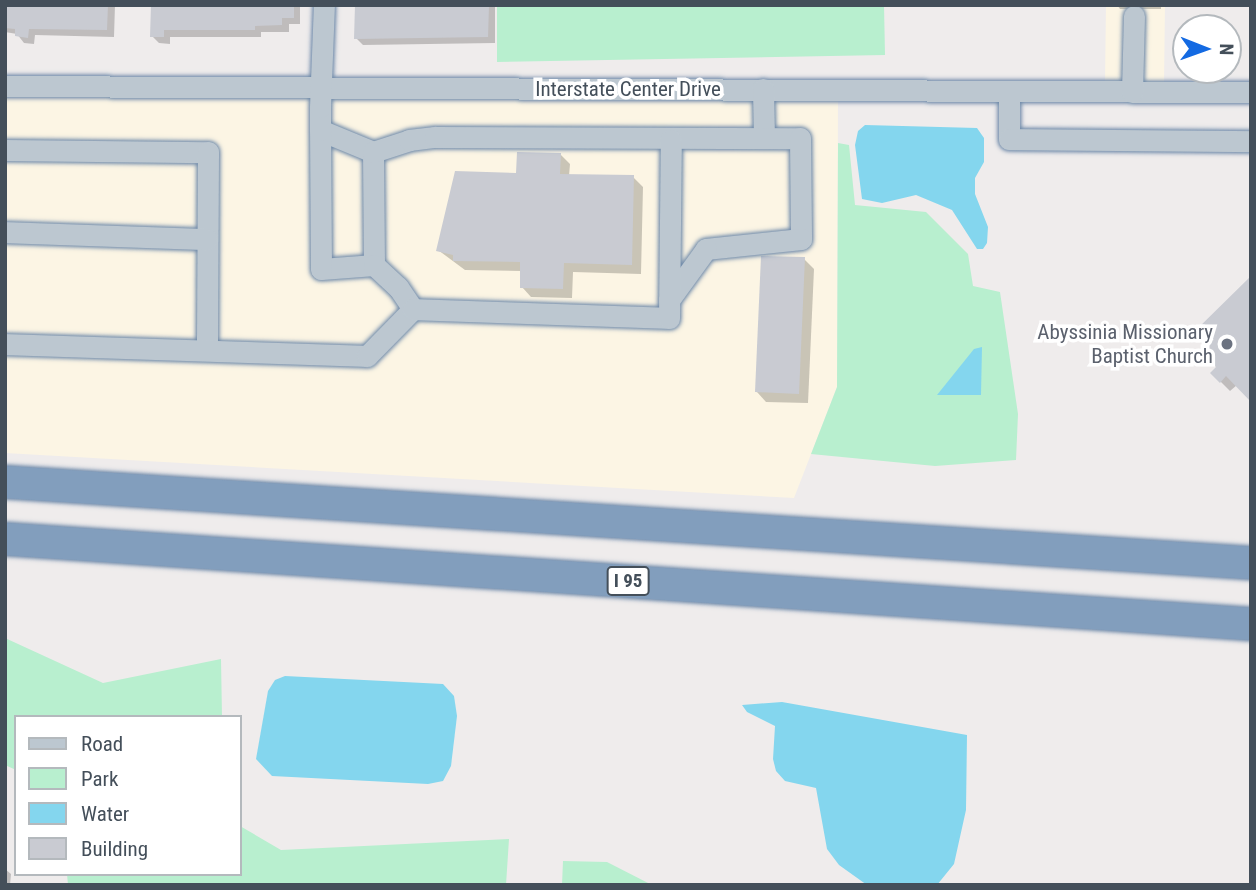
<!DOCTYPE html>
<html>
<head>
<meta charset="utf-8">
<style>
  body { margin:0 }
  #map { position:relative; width:1256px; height:890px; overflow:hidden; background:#efecec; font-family:"Roboto Condensed",sans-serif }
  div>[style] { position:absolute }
  .commercial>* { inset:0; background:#fcf5e4 }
  .green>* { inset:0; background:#b8efcf }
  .water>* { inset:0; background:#84d6ee }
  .shadow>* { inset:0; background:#0003 }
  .building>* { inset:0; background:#c9cbd2 }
  .roads { filter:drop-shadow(0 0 2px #6e89a9) drop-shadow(0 0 2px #6e89a9) }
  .minor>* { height:21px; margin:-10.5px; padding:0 10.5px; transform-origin:10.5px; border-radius:10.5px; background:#bcc7d0 }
  .highway>* { height:32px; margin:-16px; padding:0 16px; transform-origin:16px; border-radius:16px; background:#829ebd }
  .dots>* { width:19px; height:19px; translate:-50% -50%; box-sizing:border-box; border:4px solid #fff; border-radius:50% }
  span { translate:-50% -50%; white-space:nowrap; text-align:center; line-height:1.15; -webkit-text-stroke:7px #fff; paint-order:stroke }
  .shield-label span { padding:2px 5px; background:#fff; border:2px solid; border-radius:5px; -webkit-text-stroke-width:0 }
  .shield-label { font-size:19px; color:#444f5a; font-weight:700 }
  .street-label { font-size:21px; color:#444f5a }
  .worship-label { font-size:21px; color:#5b616d }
  .right { translate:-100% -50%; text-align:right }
  .frame { position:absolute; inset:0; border:7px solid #444f5a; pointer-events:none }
  .legend { position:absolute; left:14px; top:715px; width:228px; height:161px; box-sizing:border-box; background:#fff; border:2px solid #b4b9bd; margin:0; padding:9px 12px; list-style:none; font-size:21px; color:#444f5a }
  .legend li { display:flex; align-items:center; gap:14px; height:35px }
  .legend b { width:35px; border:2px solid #b4b9bd }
  .north { position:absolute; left:1172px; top:14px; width:70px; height:70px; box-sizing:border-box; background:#fff; border:2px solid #b4b9bd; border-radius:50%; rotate:91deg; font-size:19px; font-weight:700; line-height:28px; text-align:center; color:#444f5a }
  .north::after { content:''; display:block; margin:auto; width:24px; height:32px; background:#146ae2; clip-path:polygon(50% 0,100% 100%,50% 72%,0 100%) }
</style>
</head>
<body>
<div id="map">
  <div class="commercial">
    <div style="clip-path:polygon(1106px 5px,1165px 5px,1164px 83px,1105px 81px)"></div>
    <div style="clip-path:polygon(5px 95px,838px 98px,837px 387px,794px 498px,5px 453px)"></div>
  </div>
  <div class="green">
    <div style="clip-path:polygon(497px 5px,884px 5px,885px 55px,497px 62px)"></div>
    <div style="clip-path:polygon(838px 143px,849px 145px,855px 205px,926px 212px,968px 254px,973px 286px,1000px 292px,1018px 414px,1016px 460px,935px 466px,811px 454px,837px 387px)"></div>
    <div style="clip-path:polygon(5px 638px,103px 683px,221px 659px,222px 717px,16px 717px,16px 770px,5px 765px)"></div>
    <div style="clip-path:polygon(240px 826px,281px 850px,509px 839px,506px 885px,68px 885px,67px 874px,240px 874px)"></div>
    <div style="clip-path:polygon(563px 861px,607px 862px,652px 885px,562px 885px)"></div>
  </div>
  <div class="water">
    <div style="clip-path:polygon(865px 125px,977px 128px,984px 138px,984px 162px,975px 178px,975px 194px,988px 227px,987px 243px,983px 249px,977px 249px,952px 210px,916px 195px,882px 203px,862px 199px,855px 145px,858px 131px)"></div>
    <div style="clip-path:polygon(982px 347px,981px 395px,937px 395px,974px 349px)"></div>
    <div style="clip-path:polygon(285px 676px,443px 684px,454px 696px,457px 716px,451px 766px,443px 781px,428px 784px,272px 776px,256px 759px,268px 691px,275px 680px)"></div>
    <div style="clip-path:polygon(782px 702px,967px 735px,966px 810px,954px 864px,937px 885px,867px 885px,839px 865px,827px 849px,816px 788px,785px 781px,776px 771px,773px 759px,775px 726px,747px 712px,742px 705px)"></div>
  </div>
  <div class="shadow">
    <div style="clip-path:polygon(5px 5px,115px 5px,114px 37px,35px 35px,34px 44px,24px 43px,17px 34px,5px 32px)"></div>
    <div style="clip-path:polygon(153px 5px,300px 5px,300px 24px,289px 24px,289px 32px,261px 32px,261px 37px,170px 37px,170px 44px,159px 43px,152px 36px)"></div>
    <div style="clip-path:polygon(356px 5px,495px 5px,495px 43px,363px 45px,356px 38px)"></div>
    <div style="clip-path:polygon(1117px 5px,1161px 5px,1161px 9px,1120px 9px)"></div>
    <div style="clip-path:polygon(560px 154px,570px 164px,569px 176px,633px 177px,643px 187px,641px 274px,573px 272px,572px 298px,531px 297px,522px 287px,522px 271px,465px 270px,438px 250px,518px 174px)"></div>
    <div style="clip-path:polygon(804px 259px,814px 269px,808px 403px,766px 402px,757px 392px)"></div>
    <div style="clip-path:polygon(1217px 354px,1237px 385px,1230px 391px,1212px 373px,1219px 367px)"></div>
    <div style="clip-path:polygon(5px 869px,11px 874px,10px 885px,5px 885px)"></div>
  </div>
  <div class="building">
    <div style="clip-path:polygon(5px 5px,108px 5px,107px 30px,29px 29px,28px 38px,15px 36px,15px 29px,5px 28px)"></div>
    <div style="clip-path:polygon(151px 5px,294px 5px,294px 18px,282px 18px,282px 25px,255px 26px,255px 30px,164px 30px,164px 37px,150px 37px)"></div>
    <div style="clip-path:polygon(355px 5px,489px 5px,488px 37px,354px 39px)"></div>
    <div style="clip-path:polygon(517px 152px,561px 153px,560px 174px,634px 175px,632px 265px,564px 263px,563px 289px,520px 288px,520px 262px,453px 261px,453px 255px,436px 251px,455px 171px,516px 173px)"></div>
    <div style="clip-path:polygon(761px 256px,805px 257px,799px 394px,755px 392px)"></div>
    <div style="clip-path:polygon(1251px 276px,1251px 402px,1226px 376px,1220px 383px,1210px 373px,1216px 367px,1209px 360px,1215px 354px,1193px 333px)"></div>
  </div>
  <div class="roads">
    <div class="minor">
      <div style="left:5px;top:86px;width:1246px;rotate:0.28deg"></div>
      <div style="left:763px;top:89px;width:49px;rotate:88.8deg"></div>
      <div style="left:1009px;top:91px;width:48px;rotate:90deg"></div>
      <div style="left:1009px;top:139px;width:242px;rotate:0.5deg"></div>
      <div style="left:1132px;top:92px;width:76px;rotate:-88.5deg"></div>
      <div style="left:320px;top:130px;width:57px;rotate:22.5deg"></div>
      <div style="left:373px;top:152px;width:113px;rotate:89.5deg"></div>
      <div style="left:374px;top:265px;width:53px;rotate:175.7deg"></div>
      <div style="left:321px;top:269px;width:139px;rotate:-90.4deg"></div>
      <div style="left:320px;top:130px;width:23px;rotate:-90deg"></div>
      <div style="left:320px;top:107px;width:102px;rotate:-87.8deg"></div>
      <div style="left:5px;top:150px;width:203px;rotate:0.6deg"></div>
      <div style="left:208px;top:152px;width:198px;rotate:90.3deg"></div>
      <div style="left:373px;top:152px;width:38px;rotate:-18deg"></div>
      <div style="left:409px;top:140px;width:26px;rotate:-7deg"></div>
      <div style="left:435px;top:137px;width:365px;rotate:0.2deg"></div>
      <div style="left:800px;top:138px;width:101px;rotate:89.4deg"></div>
      <div style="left:801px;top:239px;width:96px;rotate:174deg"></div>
      <div style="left:706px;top:249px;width:63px;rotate:126deg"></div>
      <div style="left:5px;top:232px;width:202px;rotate:2deg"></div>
      <div style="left:374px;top:265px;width:33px;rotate:43deg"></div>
      <div style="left:398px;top:287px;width:27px;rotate:56deg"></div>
      <div style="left:5px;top:344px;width:362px;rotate:1.9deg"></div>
      <div style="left:367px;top:356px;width:66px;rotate:-45.6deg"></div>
      <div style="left:413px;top:309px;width:256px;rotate:2deg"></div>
      <div style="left:669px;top:318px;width:178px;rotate:-89.4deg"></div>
    </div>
    <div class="highway">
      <div style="left:5px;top:482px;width:1249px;rotate:3.72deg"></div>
      <div style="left:5px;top:539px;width:1249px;rotate:3.9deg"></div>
    </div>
  </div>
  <div class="dots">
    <div style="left:1227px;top:344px;background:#6b7280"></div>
  </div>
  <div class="shield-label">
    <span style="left:628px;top:581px">I 95</span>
  </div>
  <div class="street-label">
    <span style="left:628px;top:89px">Interstate Center Drive</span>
  </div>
  <div class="worship-label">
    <span class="right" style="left:1213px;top:344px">Abyssinia Missionary<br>Baptist Church</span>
  </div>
  <div class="frame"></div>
  <ul class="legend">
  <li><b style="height:9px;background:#bcc7d0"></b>Road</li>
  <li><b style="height:19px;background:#b8efcf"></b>Park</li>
  <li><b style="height:19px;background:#84d6ee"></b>Water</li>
  <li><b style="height:19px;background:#c9cbd2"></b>Building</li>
  </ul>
  <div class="north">N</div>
</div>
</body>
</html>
